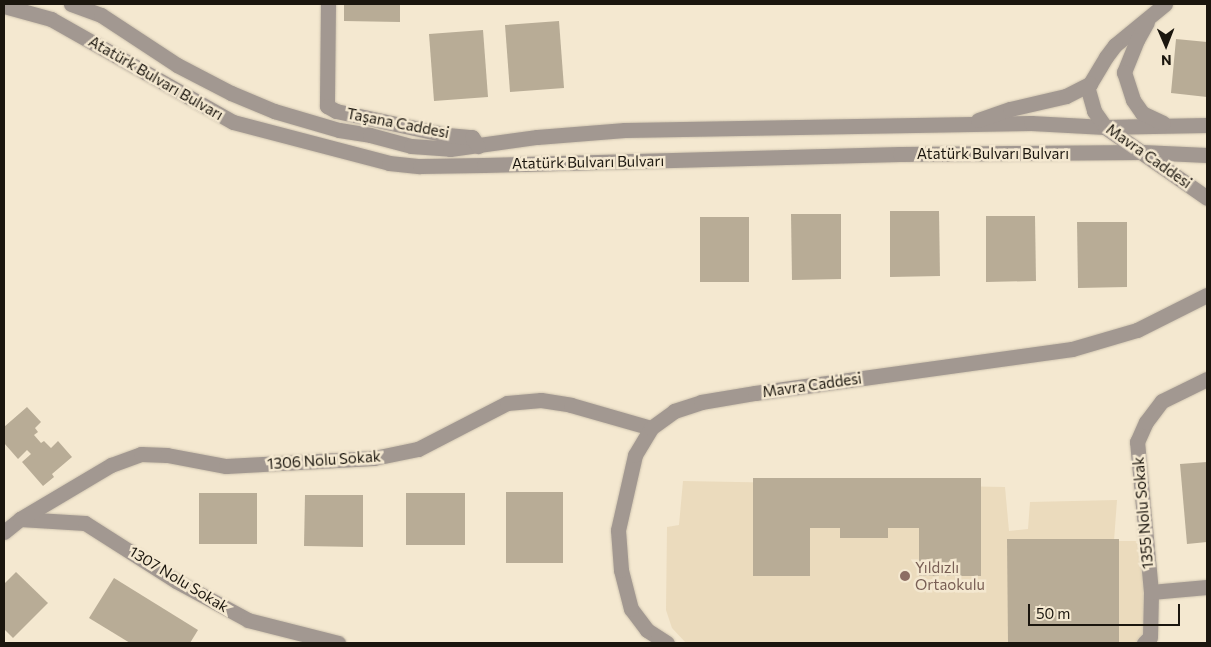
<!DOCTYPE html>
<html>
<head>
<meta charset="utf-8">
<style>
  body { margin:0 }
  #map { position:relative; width:1211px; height:647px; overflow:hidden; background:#f4e8d0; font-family:Commissioner,sans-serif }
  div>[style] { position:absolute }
  .built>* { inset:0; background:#ebdbbd }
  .building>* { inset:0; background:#b8ac96 }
  .roads { filter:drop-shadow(0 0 1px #d1c6b1) drop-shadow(0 0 1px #d1c6b1) }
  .minor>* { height:15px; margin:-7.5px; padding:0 7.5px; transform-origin:7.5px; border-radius:7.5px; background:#a29891 }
  .dots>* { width:14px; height:14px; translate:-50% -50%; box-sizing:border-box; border:2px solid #f4e8d0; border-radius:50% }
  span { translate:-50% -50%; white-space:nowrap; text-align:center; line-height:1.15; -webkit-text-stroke:5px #f4e8d0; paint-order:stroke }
  .street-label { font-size:15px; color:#1b160e }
  .education-label { font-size:15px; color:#785e54 }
  .left { translate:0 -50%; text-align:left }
  .frame { position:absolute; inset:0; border:5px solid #1b160e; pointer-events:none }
  .north { position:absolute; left:1141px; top:20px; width:50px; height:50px; -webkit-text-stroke:4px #f4e8d0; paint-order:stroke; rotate:179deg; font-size:14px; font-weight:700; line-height:20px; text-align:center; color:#1b160e }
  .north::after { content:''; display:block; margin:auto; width:18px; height:22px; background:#1b160e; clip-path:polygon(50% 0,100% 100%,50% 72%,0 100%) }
  .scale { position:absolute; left:1028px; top:604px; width:152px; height:22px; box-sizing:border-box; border:2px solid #1b160e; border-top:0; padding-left:6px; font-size:15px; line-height:18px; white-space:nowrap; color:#1b160e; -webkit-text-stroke:4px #f4e8d0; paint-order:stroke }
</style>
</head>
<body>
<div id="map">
  <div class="built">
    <div style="clip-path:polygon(683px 481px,1005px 487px,1009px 531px,1028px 529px,1030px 502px,1117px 500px,1114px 541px,1140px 541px,1149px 643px,686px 643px,672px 628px,666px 610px,667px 527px,679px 525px)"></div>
  </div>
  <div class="building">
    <div style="clip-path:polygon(344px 4px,400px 4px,400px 22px,344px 21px)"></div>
    <div style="clip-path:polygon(559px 21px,564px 88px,510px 92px,505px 25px)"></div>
    <div style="clip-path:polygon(483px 30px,488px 97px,434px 101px,429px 34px)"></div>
    <div style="clip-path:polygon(1176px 39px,1207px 42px,1207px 97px,1171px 93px)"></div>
    <div style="clip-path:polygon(890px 211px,939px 211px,940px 276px,890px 277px)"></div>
    <div style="clip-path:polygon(791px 214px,841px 214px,841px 279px,792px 280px)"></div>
    <div style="clip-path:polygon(986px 216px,1035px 216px,1036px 281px,986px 282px)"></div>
    <div style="clip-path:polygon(700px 217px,749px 217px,749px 282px,700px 282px)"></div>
    <div style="clip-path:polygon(1077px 222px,1127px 222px,1127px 287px,1078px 288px)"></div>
    <div style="clip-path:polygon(27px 407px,41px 422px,35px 428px,38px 432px,34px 435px,41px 443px,44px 441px,51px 448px,58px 441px,72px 457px,52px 474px,54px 477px,43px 486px,22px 462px,31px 454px,27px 450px,18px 459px,4px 443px,4px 427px)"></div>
    <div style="clip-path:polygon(1207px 462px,1207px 542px,1187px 544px,1180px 464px)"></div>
    <div style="clip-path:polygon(753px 478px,981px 478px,981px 576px,919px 576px,919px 528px,888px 528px,888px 538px,840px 538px,840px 528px,810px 528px,810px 576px,753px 576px)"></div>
    <div style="clip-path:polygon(506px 492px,563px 492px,563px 563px,506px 563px)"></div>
    <div style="clip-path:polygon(199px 493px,257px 493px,257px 544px,199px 544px)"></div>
    <div style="clip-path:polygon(406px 493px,465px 493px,465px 545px,406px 545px)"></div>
    <div style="clip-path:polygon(305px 495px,363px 495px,363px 547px,304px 546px)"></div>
    <div style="clip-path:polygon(1007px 539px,1119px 539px,1119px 643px,1008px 643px)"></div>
    <div style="clip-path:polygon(16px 572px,48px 603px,13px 638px,4px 629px,4px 584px)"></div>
    <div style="clip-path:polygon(114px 578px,198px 630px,190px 643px,130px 643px,89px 618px)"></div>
  </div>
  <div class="roads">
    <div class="minor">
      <div style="left:71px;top:4px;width:32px;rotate:20deg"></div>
      <div style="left:101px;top:15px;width:91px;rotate:33.3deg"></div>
      <div style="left:177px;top:65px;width:61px;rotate:27.4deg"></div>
      <div style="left:231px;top:93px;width:47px;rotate:22.7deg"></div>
      <div style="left:274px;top:111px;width:68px;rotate:16.3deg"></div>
      <div style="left:339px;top:130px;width:31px;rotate:9deg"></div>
      <div style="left:370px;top:135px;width:42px;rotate:15deg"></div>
      <div style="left:411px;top:146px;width:39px;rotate:4deg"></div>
      <div style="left:450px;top:149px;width:88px;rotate:-7.9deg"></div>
      <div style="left:537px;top:137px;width:88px;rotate:-4.5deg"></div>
      <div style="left:625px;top:130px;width:406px;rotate:-1deg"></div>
      <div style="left:1031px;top:123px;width:74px;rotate:3.1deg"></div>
      <div style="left:1105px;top:127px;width:102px;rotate:-1.1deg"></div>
      <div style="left:328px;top:4px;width:102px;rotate:90.6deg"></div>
      <div style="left:327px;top:106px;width:10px;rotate:29deg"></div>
      <div style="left:336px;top:111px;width:114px;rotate:12.2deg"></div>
      <div style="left:447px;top:135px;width:25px;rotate:5deg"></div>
      <div style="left:472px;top:137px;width:11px;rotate:56deg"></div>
      <div style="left:1165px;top:4px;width:65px;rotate:140.6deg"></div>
      <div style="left:1115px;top:45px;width:15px;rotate:127deg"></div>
      <div style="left:1106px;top:57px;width:31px;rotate:121deg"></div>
      <div style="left:1090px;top:84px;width:4px;rotate:146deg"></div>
      <div style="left:1087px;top:86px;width:26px;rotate:74deg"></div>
      <div style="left:1094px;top:111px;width:19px;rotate:55deg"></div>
      <div style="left:1105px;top:127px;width:124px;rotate:34.8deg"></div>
      <div style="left:4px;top:6px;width:49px;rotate:15.5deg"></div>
      <div style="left:51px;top:19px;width:209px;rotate:29.5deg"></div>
      <div style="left:233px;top:122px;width:161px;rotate:14.7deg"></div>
      <div style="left:389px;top:163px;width:31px;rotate:6deg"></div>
      <div style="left:420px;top:166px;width:64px;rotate:-0.9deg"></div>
      <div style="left:484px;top:165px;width:416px;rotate:-1.5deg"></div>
      <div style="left:900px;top:154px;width:242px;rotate:-0.5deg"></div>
      <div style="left:1142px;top:152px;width:65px;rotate:2.6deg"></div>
      <div style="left:1147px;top:22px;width:21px;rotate:119deg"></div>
      <div style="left:1137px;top:40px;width:35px;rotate:112deg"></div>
      <div style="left:1124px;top:72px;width:29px;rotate:72deg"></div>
      <div style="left:1133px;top:100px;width:16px;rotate:55deg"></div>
      <div style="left:1142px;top:113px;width:23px;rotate:25deg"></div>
      <div style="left:978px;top:120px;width:34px;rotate:-19deg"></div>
      <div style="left:1010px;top:109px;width:57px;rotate:-13.1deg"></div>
      <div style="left:1066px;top:96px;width:27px;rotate:-27deg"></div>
      <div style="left:20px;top:519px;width:65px;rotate:3.5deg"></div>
      <div style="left:85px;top:523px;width:108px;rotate:32.5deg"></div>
      <div style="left:176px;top:581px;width:82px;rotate:28.4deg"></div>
      <div style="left:248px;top:620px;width:93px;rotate:14.3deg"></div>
      <div style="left:4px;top:532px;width:21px;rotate:-39deg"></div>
      <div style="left:20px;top:519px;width:106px;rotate:-30.7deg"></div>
      <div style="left:111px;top:465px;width:32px;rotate:-20deg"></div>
      <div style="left:141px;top:454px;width:26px;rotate:2deg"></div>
      <div style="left:167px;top:455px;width:60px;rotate:10.6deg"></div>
      <div style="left:226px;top:466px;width:148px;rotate:-3.1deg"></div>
      <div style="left:374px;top:458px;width:45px;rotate:-11.6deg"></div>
      <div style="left:418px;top:449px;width:100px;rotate:-27.3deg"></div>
      <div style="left:507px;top:403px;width:34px;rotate:-5deg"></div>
      <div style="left:541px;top:400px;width:30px;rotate:9deg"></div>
      <div style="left:571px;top:405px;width:83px;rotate:16deg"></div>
      <div style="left:1151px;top:592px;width:151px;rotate:-95.3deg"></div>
      <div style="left:1137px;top:442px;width:22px;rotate:-66deg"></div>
      <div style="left:1146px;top:422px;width:26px;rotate:-53deg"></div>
      <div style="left:1162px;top:401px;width:50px;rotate:-26.1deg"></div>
      <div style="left:667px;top:643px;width:24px;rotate:-147deg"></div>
      <div style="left:647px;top:630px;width:26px;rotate:-127deg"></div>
      <div style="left:631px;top:609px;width:40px;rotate:-104.4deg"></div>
      <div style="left:621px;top:570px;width:40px;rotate:-94.3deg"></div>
      <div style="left:618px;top:530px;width:77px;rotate:-77.2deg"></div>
      <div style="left:635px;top:455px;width:31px;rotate:-59deg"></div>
      <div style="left:651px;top:428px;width:29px;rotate:-36deg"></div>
      <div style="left:674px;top:411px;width:28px;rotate:-18deg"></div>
      <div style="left:701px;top:402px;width:55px;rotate:-9.5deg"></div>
      <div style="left:755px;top:393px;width:320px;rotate:-7.9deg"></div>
      <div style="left:1072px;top:349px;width:68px;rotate:-16.3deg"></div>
      <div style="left:1137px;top:330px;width:78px;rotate:-26.6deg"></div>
      <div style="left:1144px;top:643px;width:8px;rotate:-45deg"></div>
      <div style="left:1150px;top:637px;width:45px;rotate:-88.7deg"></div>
      <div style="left:1151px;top:592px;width:56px;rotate:-5.1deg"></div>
    </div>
  </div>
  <div class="dots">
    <div style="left:905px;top:576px;background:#8d6e63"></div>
  </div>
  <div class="street-label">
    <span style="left:156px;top:78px;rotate:30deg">Atatürk Bulvarı Bulvarı</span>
    <span style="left:398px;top:123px;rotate:11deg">Taşana Caddesi</span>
    <span style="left:993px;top:154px">Atatürk Bulvarı Bulvarı</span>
    <span style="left:1149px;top:156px;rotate:35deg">Mavra Caddesi</span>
    <span style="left:588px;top:162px;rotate:-1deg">Atatürk Bulvarı Bulvarı</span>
    <span style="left:812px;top:385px;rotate:-8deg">Mavra Caddesi</span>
    <span style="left:324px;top:460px;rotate:-4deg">1306 Nolu Sokak</span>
    <span style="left:1143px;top:513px;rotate:-95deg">1355 Nolu Sokak</span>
    <span style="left:179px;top:579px;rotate:31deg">1307 Nolu Sokak</span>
  </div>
  <div class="education-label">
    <span class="left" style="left:915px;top:576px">Yıldızlı<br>Ortaokulu</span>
  </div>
  <div class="frame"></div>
  <div class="north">N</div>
  <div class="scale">50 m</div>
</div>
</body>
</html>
